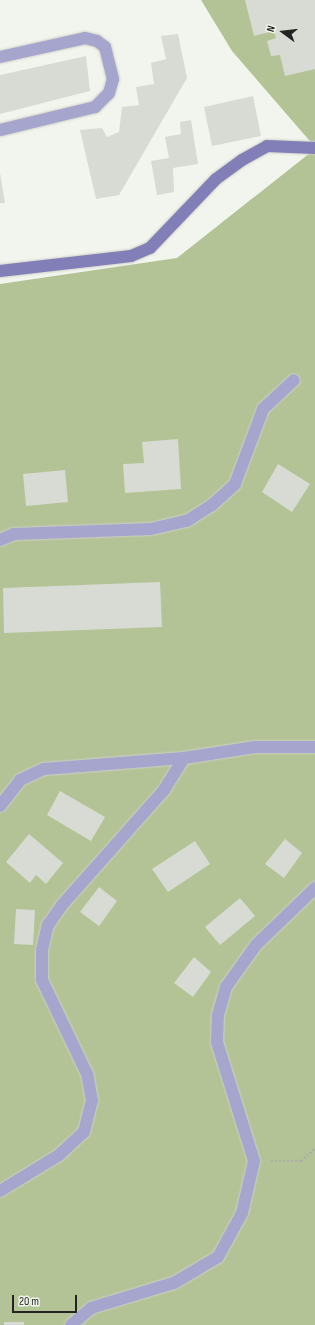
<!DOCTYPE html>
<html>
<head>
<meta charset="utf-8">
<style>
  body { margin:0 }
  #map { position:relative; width:315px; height:1325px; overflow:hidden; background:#f2f5ed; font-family:"Sofia Sans Condensed",sans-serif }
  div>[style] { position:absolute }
  .forest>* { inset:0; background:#b3c395 }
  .building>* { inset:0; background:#d8dbd3 }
  .path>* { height:2.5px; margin-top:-1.25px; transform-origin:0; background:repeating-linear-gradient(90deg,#acafa8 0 2px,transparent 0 4px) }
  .roads { filter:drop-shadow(0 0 1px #cdcfc8) drop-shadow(0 0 1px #cdcfc8) }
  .street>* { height:12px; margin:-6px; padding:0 6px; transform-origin:6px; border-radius:6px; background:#a6a5cd }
  .secondary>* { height:12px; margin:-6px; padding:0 6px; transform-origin:6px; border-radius:6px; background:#827fb8 }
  span { translate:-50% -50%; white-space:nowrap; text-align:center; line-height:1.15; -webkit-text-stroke:3px #f2f5ed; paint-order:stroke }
  .north { position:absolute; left:263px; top:12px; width:40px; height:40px; -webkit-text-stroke:3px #f2f5ed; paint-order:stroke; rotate:285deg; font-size:11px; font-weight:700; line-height:16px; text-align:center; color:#232421 }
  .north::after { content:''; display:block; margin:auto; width:14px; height:18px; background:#232421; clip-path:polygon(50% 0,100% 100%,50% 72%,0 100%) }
  .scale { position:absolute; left:12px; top:1295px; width:65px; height:18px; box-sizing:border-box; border:2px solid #232421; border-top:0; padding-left:5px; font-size:12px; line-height:14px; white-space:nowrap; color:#232421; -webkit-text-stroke:3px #f2f5ed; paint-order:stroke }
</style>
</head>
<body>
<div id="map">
  <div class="forest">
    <div style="clip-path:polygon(201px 0,315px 0,315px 147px,232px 51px)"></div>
    <div style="clip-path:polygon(315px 149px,315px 1325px,0 1325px,0 284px,177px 258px)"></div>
  </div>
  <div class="building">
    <div style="clip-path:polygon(245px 0,315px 0,315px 69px,285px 76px,280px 55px,271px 56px,267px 41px,276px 38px,274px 31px,254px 36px)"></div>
    <div style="clip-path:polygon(178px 34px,187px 78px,119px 195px,96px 199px,80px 130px,102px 128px,107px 137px,119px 132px,122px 107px,139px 105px,136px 87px,154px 84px,151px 63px,166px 59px,161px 36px)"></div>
    <div style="clip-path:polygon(86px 56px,90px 91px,0 114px,0 75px)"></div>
    <div style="clip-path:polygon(253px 96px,261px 136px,212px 146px,204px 107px)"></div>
    <div style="clip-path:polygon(191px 120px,198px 164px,173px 168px,174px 192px,157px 195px,151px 161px,169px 158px,165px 137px,181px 134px,180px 122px)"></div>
    <div style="clip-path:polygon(0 173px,5px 203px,0 203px)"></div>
    <div style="clip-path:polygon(178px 439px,181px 489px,125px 493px,123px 464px,144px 463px,142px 442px)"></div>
    <div style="clip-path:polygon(278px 464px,310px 484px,292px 512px,262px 492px)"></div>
    <div style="clip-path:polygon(65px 470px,68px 502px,26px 506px,23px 474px)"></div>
    <div style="clip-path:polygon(160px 582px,162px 627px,4px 633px,3px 588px)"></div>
    <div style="clip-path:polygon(60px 791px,105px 817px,91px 841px,47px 815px)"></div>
    <div style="clip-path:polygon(29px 834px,63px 863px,46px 884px,36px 875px,30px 883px,6px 862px)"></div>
    <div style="clip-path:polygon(285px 839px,302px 853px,284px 878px,265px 864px)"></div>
    <div style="clip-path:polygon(195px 841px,210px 864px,168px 892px,152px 869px)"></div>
    <div style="clip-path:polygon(99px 887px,117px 901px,99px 926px,80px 912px)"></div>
    <div style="clip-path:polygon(240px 898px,255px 916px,220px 945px,205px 927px)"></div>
    <div style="clip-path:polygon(16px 909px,35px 910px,33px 945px,14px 944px)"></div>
    <div style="clip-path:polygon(194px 957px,211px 972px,193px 997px,174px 983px)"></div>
    <div style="clip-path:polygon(4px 1322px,24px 1322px,24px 1325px,4px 1325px)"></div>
  </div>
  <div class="path">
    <div style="left:271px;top:1161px;width:30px"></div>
    <div style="left:301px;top:1161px;width:19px;rotate:-43deg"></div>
  </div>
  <div class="roads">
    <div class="street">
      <div style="left:0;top:57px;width:87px;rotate:-12.6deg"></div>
      <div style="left:85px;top:38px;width:12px;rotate:14deg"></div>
      <div style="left:97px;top:41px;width:10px;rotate:37deg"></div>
      <div style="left:105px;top:47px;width:33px;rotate:76deg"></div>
      <div style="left:113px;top:79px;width:15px;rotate:106deg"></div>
      <div style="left:109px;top:93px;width:20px;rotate:135deg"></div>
      <div style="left:95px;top:107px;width:98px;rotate:166.4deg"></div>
      <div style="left:0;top:540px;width:15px;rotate:-23deg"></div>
      <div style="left:14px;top:534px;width:137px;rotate:-2.1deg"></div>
      <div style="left:151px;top:529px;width:37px;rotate:-13deg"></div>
      <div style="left:187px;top:521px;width:30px;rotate:-33deg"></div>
      <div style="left:212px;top:505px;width:31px;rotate:-42deg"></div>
      <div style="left:235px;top:484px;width:80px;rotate:-69.5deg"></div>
      <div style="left:263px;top:409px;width:42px;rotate:-43.1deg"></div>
      <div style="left:0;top:806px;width:33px;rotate:-52deg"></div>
      <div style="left:20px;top:780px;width:26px;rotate:-25deg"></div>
      <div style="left:44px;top:769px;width:140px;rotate:-4.5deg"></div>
      <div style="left:184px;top:758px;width:72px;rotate:-8.8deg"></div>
      <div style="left:255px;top:747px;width:60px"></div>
      <div style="left:0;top:1191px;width:69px;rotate:-31.4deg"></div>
      <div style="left:59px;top:1155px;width:34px;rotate:-43deg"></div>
      <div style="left:84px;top:1132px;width:32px;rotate:-76deg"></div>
      <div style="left:92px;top:1101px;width:27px;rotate:-100deg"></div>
      <div style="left:87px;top:1074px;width:104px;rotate:-115.6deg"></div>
      <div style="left:42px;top:980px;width:30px;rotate:-90deg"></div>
      <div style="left:42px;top:950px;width:26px;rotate:-77deg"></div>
      <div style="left:48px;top:925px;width:24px;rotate:-55deg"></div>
      <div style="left:62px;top:905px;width:154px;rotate:-48.4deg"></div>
      <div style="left:164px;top:790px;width:38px;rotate:-58deg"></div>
      <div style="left:71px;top:1325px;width:26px;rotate:-40deg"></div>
      <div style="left:91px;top:1308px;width:87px;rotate:-16.8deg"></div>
      <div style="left:174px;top:1283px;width:51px;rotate:-30.6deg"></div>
      <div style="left:218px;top:1257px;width:50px;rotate:-61.4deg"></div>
      <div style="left:242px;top:1213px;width:53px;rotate:-77deg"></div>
      <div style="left:254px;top:1161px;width:125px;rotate:-107.3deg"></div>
      <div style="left:217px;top:1042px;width:27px;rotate:-88deg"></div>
      <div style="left:218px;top:1015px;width:29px;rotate:-74deg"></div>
      <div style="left:226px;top:987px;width:52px;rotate:-54.5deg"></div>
      <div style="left:256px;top:945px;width:82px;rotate:-44deg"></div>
    </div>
    <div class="secondary">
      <div style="left:0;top:271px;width:132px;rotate:-6.5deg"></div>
      <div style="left:131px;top:256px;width:21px;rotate:-23deg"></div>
      <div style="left:150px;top:248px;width:95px;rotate:-46.3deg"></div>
      <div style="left:216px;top:179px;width:32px;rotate:-36deg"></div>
      <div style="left:242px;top:160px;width:29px;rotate:-29deg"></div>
      <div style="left:267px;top:146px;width:48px;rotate:2.4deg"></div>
    </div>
  </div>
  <div class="north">N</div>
  <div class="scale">20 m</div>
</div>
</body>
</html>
